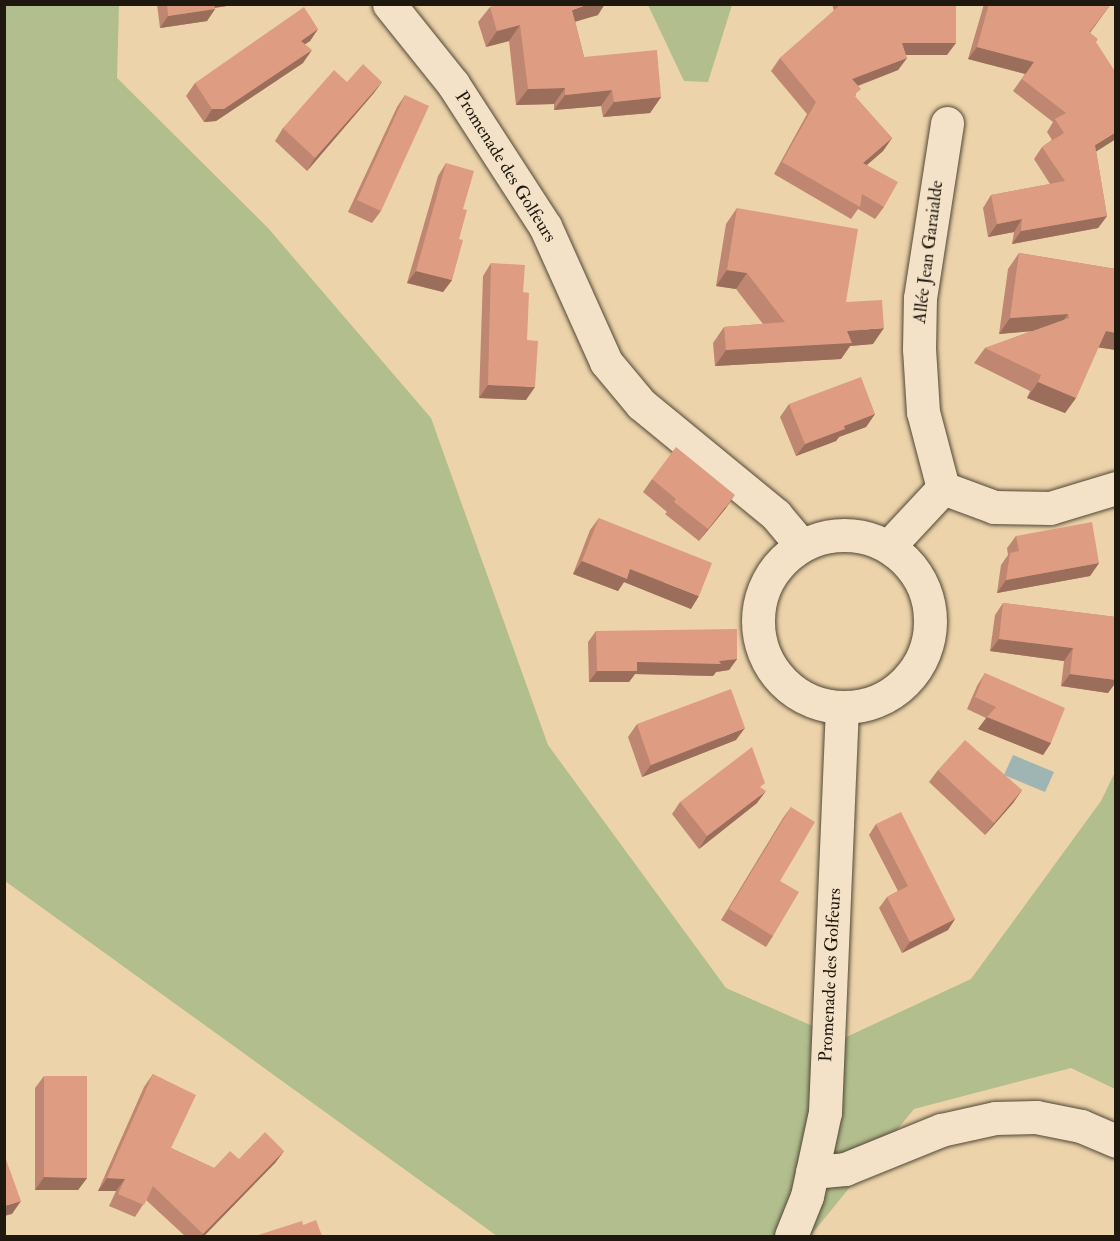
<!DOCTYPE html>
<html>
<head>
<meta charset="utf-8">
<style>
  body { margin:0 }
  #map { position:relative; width:1120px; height:1241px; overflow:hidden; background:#ecd3aa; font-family:"IM FELL Double Pica",serif }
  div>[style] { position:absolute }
  .green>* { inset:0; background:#b2be8d }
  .water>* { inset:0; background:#9eb5b4 }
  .roads { filter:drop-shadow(0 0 2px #524735) drop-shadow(0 0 2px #524735) }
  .minor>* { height:33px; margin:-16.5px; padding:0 16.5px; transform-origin:16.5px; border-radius:16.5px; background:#f3e2c8 }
  .minor>.ring { margin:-16.5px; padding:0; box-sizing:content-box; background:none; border:33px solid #f3e2c8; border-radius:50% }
  .wall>* { inset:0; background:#bf8771 }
  .shaded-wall>* { inset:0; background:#9b6e5c }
  .building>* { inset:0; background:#de9d83 }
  span { translate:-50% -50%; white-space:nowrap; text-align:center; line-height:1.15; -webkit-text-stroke:4.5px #f3e2c8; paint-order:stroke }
  .street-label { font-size:18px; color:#1f180e }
  .frame { position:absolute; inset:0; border:6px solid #1f180e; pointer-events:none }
</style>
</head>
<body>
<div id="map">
  <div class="green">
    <div style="clip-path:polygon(5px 5px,119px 5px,117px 78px,268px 228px,431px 418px,548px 745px,726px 988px,842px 1039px,971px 979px,1101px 801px,1115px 772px,1115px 1089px,1071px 1068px,914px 1109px,810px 1236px,497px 1236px,5px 881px)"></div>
    <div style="clip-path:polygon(648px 5px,732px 5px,708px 82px,684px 81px)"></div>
  </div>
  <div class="water">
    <div style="clip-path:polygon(1013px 755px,1054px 772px,1045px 792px,1004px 775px)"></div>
  </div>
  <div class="roads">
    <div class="minor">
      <div style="left:389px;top:4px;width:102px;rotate:51.3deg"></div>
      <div style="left:453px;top:84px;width:169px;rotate:57.1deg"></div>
      <div style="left:545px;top:226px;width:149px;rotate:65.8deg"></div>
      <div style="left:606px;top:362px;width:55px;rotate:50.2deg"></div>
      <div style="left:641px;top:404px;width:175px;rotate:39.4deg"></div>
      <div style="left:776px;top:515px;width:39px;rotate:50deg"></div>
      <div style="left:943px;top:488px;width:79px;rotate:-104.7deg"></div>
      <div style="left:923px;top:412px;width:63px;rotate:-93.6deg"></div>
      <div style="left:919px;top:349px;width:51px;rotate:-88.9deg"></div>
      <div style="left:920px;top:298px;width:177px;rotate:-81.2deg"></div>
      <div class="ring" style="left:758px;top:535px;width:139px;height:139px"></div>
      <div style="left:889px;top:546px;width:79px;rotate:-47deg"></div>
      <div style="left:943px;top:488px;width:54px;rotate:20.4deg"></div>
      <div style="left:994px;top:507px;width:56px;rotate:1deg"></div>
      <div style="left:1050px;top:508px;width:69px;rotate:-16.9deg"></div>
      <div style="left:812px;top:1172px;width:33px;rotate:-5deg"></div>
      <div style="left:845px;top:1169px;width:104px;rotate:-22.1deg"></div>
      <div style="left:941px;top:1130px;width:55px;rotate:-12.5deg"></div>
      <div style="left:995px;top:1118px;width:41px;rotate:-1.4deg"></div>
      <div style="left:1036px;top:1117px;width:46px;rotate:11.3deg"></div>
      <div style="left:1081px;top:1126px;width:38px;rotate:23deg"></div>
      <div style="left:791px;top:1236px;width:43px;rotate:-68.2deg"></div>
      <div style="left:807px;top:1196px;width:86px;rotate:-77.9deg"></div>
      <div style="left:825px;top:1112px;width:404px;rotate:-87.6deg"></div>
    </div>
  </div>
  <div class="wall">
    <div style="clip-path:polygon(157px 4px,240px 4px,215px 8px,215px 9px,207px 21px,160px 28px)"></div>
    <div style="clip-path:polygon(832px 4px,956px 4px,947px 55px,906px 55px,907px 58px,898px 70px,858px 86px,855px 97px,892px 138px,883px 151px,867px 165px,884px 207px,875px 219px,858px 209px,851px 219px,774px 174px,807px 114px,771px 71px,780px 58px,834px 11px)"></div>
    <div style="clip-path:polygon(984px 4px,1111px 4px,1090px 33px,1096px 42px,1096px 151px,1107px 216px,1098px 228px,1012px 244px,1014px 232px,988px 237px,983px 208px,991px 195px,1050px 184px,1034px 159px,1042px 147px,1052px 140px,1047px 132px,1053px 122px,1013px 91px,1025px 74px,968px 59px)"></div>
    <div style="clip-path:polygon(490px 7px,598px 15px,575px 21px,584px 57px,661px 97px,650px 113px,603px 117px,601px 106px,554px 110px,554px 104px,516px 105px,509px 41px,486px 47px,478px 22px)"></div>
    <div style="clip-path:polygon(318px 29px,310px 41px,305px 44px,303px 63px,216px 121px,204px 122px,186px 96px,195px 83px)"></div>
    <div style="clip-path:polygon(347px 82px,382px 82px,373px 94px,307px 171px,275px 141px,283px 128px)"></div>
    <div style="clip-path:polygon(405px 95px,381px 211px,372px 223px,348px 212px,397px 107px)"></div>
    <div style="clip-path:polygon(446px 163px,463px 209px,452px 280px,443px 292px,407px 283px,438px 176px)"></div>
    <div style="clip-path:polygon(737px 208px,846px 302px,873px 344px,850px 346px,841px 359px,715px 366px,713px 343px,724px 327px,763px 324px,736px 289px,716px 286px,726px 224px)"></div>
    <div style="clip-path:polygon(1019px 253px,1116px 269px,1116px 350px,1098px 347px,1076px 398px,1065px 413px,1027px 398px,1030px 391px,974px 363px,985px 348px,1032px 331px,999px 334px,1008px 269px)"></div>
    <div style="clip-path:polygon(491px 263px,523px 292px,527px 340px,526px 400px,479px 398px,483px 276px)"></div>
    <div style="clip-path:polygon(789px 404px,875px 414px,866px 427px,839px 437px,836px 441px,796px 456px,780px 417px)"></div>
    <div style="clip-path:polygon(652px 479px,726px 508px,699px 541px,665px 514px,667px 512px,643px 492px)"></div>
    <div style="clip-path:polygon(599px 518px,691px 609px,624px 582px,618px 591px,573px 574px,590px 530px)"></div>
    <div style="clip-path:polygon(1016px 536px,1099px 563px,1090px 576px,997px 593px,1001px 565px,1008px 555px,1007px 548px)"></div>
    <div style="clip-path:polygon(1003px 603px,1116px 617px,1116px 682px,1108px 693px,1061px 686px,1064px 661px,990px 651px,995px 615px)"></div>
    <div style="clip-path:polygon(596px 631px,737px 659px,729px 670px,716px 672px,713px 676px,635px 674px,629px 682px,589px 682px,588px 642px)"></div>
    <div style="clip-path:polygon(985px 673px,1051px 743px,1043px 755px,978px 729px,986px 718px,967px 709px,977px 686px)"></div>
    <div style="clip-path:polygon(637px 724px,736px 740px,642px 777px,628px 737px)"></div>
    <div style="clip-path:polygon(938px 770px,1022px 790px,1013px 803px,985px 835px,929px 782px)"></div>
    <div style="clip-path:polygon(761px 788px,757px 803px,699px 849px,672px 814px,680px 802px)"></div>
    <div style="clip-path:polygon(791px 807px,780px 881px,773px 936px,766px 947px,721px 920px,783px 818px)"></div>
    <div style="clip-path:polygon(876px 824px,955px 919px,948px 930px,902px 953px,879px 908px,887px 897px,898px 891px,869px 835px)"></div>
    <div style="clip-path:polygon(153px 1074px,171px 1148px,214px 1168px,239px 1159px,284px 1151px,275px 1163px,204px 1236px,185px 1236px,146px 1200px,135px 1217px,109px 1206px,116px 1191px,98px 1191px,144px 1087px)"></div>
    <div style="clip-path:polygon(44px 1076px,87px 1178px,78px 1190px,35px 1190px,35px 1088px)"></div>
  </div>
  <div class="shaded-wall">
    <div style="clip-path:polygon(208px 4px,240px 4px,205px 9px)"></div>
    <div style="clip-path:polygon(589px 4px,605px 4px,598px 15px,561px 26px,572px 10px)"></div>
    <div style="clip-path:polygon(215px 9px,207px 21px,160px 28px,168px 16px)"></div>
    <div style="clip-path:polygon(520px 25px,509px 41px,486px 47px,497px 31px)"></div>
    <div style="clip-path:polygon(318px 29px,310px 41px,292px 53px,301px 41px)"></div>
    <div style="clip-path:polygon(902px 43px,956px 43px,947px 55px,893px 55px)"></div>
    <div style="clip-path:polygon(977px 47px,1034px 62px,1026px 74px,968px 59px)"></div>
    <div style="clip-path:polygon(312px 50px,303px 63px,216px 121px,204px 122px,212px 109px)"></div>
    <div style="clip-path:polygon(907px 58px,898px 70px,844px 91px,852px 79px)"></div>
    <div style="clip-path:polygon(382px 82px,373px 94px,307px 171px,315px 158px)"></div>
    <div style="clip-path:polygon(565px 88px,554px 104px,516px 105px,528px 89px)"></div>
    <div style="clip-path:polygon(612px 90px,601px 106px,554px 110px,565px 95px)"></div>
    <div style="clip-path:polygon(661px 97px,650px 113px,603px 117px,614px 102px)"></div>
    <div style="clip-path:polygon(1116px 132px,1116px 139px,1086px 158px,1095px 145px)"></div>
    <div style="clip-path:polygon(892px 138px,883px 151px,855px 175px,863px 163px)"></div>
    <div style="clip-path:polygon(1107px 216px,1098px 228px,1012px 244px,1021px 231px)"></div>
    <div style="clip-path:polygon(1022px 219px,1014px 232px,988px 237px,997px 224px)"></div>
    <div style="clip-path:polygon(727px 270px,747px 273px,736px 289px,716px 286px)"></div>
    <div style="clip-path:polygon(416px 271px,452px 280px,443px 292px,407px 283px)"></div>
    <div style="clip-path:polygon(1068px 314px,1057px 329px,999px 334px,1010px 318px)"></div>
    <div style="clip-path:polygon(884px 328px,873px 344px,850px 346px,841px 359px,715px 366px,726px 350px,847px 331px)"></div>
    <div style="clip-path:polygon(1106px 331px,1116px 333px,1116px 350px,1095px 347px)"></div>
    <div style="clip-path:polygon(1038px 382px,1076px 398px,1065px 413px,1027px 398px)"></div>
    <div style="clip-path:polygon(488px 385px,535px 387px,526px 400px,479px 398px)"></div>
    <div style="clip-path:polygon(875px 414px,866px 427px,839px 437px,836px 441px,796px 456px,805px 444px,844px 426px)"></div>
    <div style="clip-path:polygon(735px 495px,726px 508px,699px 541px,708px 529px)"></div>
    <div style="clip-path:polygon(582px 561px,630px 569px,699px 596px,691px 609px,624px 582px,618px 591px,573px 574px)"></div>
    <div style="clip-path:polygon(1099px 563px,1090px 576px,997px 593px,1006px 580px)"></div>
    <div style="clip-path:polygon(999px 639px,1073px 648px,1064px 661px,990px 651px)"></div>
    <div style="clip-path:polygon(737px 659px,729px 670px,716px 672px,713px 676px,635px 674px,629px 682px,589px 682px,597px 671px,637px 662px,719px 661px)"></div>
    <div style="clip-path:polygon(1070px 674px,1116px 680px,1116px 682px,1108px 693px,1061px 686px)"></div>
    <div style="clip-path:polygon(987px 717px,1051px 743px,1043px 755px,978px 729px)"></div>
    <div style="clip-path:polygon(745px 728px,736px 740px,642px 777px,651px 765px)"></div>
    <div style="clip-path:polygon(1022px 790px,1013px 803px,985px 835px,994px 823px)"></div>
    <div style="clip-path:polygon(766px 791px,757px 803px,699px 849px,707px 836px)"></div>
    <div style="clip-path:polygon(955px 919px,948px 930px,902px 953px,910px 942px)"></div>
    <div style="clip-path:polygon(284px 1151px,275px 1163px,204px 1236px,201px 1236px)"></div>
    <div style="clip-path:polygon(44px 1177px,87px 1178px,78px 1190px,35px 1190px)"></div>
    <div style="clip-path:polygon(107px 1178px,125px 1179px,116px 1191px,98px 1191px)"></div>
    <div style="clip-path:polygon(21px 1201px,12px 1214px,4px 1216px,4px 1206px)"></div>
  </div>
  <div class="building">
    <div style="clip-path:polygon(167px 4px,214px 4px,215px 9px,168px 16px)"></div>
    <div style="clip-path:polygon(497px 4px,589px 4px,572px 10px,584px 57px,657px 50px,661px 97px,614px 102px,612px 90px,565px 95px,565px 88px,528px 89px,520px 25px,497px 31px,490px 7px)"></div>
    <div style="clip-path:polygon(841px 4px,956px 4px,956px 43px,902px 43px,907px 58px,852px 79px,861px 89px,854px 95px,892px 138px,863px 163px,898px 182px,884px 207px,862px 194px,860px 207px,782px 162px,816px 102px,780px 58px)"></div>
    <div style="clip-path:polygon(989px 4px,1111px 4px,1089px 32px,1098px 39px,1096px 42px,1116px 73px,1116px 132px,1095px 145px,1107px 216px,1021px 231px,1022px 219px,997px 224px,991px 195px,1065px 181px,1042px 147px,1064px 133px,1055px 119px,1066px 113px,1022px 79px,1034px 62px,977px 47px)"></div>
    <div style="clip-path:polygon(304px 7px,318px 29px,301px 41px,312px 50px,224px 109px,212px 109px,195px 83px)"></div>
    <div style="clip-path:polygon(363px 64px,382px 82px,315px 158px,283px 128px,334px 70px,347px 82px)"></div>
    <div style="clip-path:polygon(405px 95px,429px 106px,381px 211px,357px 200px)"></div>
    <div style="clip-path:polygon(446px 163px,474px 171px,463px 209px,467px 210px,459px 239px,463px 240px,452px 280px,416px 271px)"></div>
    <div style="clip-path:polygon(737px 208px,858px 229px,846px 302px,882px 300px,884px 328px,847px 331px,852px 343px,726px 350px,724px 327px,785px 322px,747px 273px,727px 270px)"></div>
    <div style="clip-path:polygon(1019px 253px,1116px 269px,1116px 333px,1106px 331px,1076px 398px,1038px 382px,1041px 375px,985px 348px,1069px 318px,1068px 314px,1010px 318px)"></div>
    <div style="clip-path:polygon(491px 263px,525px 265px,523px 292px,529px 293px,527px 340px,538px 341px,535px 387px,488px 385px)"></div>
    <div style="clip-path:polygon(861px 377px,875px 414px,844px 426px,845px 429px,805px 444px,789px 404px)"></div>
    <div style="clip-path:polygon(676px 447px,735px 495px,708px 529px,674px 502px,676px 499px,652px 479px)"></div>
    <div style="clip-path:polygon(599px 518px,712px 563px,699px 596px,630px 569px,627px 579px,582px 561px)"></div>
    <div style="clip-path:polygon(1092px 522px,1099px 563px,1006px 580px,1010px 553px,1019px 551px,1016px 536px)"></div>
    <div style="clip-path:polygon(1003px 603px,1116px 617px,1116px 680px,1070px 674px,1073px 648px,999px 639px)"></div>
    <div style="clip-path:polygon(737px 629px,737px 659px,719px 661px,721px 664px,637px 662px,637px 671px,597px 671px,596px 631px)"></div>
    <div style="clip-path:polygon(985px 673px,1065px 708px,1051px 743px,987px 717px,996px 707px,975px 697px)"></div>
    <div style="clip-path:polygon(731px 689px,745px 728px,651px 765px,637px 724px)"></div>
    <div style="clip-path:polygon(965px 740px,1022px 790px,994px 823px,938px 770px)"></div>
    <div style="clip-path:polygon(752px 747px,765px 783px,760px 787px,766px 791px,707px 836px,680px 802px)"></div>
    <div style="clip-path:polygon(791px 807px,815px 822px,780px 881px,799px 892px,773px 936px,729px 909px)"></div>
    <div style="clip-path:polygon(901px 812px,955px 919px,910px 942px,887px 897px,908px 886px,876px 824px)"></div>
    <div style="clip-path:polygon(153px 1074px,196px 1095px,171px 1148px,214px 1168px,230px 1151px,239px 1159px,265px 1132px,284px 1151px,203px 1234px,153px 1186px,144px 1205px,118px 1194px,125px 1179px,107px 1178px)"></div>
    <div style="clip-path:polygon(44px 1076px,87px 1076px,87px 1178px,44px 1177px)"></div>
    <div style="clip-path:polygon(4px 1154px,21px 1201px,4px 1206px)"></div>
    <div style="clip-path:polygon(316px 1220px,322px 1236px,255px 1236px,302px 1221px,303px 1225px)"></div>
  </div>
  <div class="street-label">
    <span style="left:505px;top:167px;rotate:58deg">Promenade des Golfeurs</span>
    <span style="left:929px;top:252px;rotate:-83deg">Allée Jean Garaialde</span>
    <span style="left:831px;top:975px;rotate:-87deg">Promenade des Golfeurs</span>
  </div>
  <div class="frame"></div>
</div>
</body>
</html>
